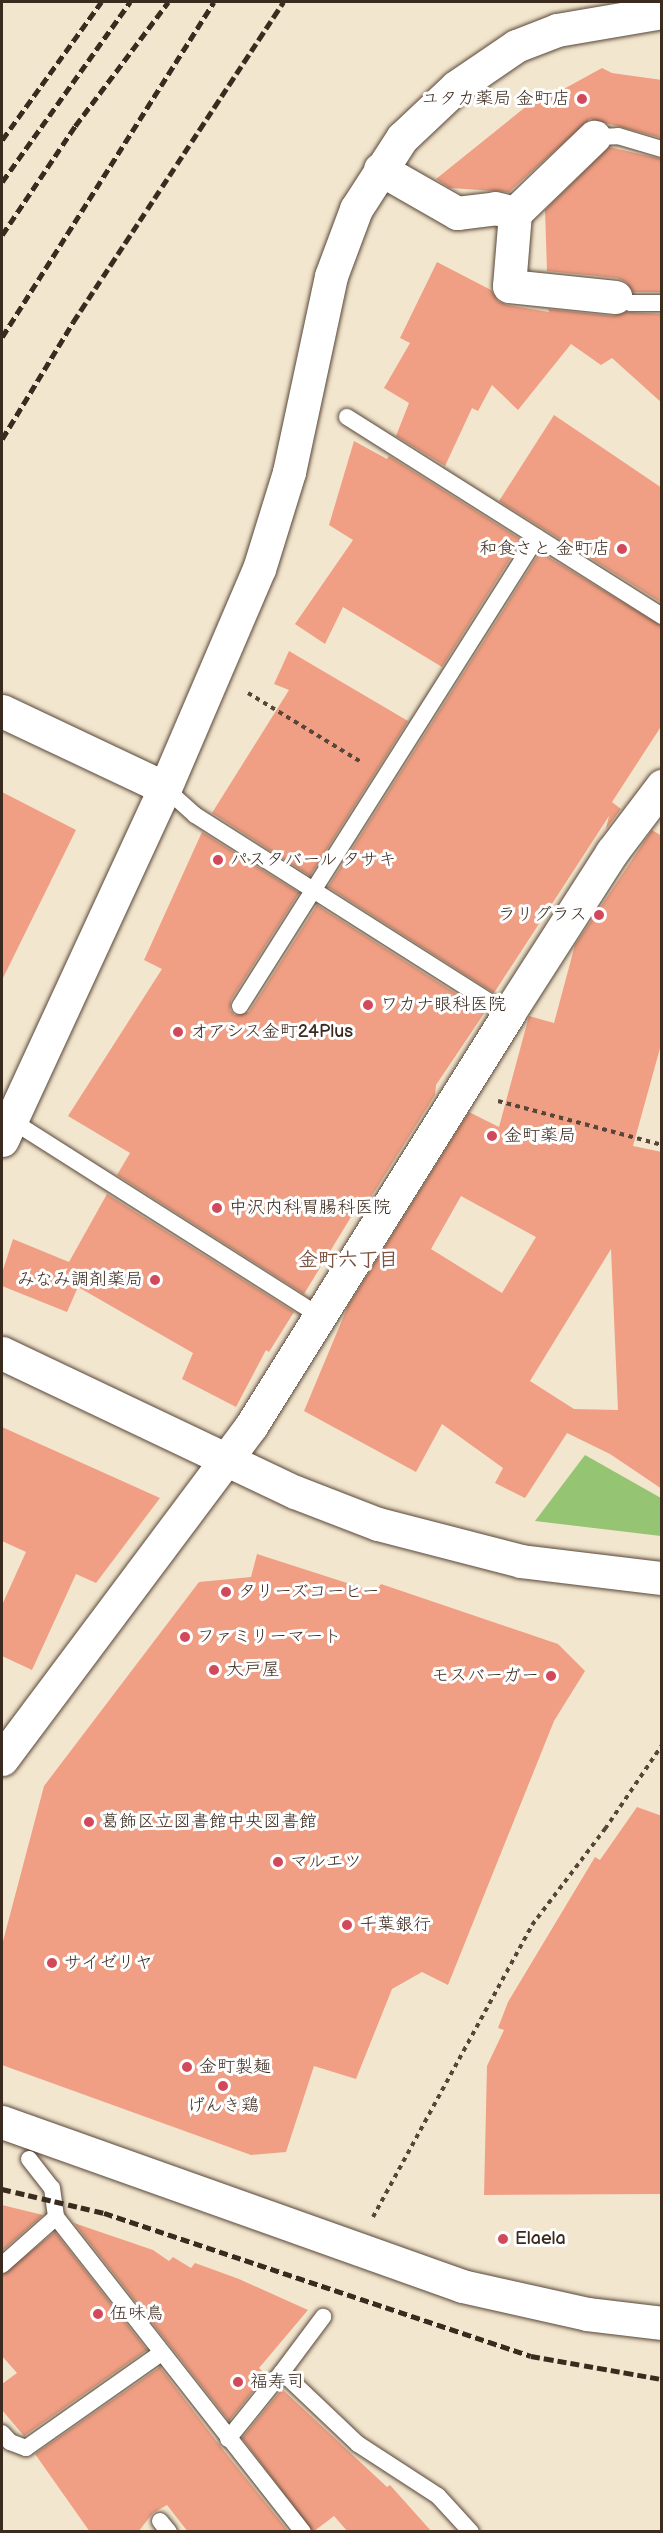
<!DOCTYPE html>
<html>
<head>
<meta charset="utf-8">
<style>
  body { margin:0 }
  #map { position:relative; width:663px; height:2533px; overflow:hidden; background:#f3e6ce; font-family:"Balsamiq Sans","Klee One",sans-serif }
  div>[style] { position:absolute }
  .green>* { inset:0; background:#95c473 }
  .building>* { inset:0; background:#f09f84 }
  .path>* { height:4px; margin-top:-2px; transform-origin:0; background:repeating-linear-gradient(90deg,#574638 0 4.5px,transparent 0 9px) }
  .roads { filter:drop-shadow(0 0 2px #574638) drop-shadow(0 0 2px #574638) }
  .lane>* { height:16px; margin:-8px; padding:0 8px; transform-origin:8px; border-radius:8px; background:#fff }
  .street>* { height:33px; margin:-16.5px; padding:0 16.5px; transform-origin:16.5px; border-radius:16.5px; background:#fff }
  .secondary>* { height:33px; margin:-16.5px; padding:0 16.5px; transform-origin:16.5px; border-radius:16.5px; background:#fff }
  .rail>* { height:4.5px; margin-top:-2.25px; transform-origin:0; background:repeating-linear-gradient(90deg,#3b2a1e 0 9px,transparent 0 13.5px) }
  .dots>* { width:16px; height:16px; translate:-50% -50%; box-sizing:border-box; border:3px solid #fff; border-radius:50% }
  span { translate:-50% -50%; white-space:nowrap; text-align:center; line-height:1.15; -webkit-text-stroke:6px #fff; paint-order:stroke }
  .poi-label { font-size:18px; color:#3b2a1e }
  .right { translate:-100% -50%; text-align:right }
  .left { translate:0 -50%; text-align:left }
  .neighbourhood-label { font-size:20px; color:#7a5342; font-weight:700 }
  .frame { position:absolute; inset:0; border:3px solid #3b2a1e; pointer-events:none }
</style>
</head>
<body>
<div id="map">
  <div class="green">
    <div style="clip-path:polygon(585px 1455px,661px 1498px,661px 1536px,535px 1521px)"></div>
  </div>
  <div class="building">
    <div style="clip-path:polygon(602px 68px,612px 73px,662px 80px,662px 138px,590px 119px,509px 192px,450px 188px,436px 179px,533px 101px,540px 102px)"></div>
    <div style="clip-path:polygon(609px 147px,662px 159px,662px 292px,633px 292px,626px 282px,617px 278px,547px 271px,545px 210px)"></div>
    <div style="clip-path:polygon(437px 262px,491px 290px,498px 301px,507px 305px,549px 312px,548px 309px,613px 316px,625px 312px,662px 314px,662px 403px,612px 358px,601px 365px,571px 344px,518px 410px,492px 385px,478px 411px,472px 408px,445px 466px,396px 436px,409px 403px,384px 388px,410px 343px,400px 338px)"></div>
    <div style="clip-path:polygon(554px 415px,662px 488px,662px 603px,499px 501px)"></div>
    <div style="clip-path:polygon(354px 441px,387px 459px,389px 456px,522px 540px,442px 667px,343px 607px,325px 644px,295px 624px,353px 540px,329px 525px)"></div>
    <div style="clip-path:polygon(540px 552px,662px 626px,662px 725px,612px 802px,621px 809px,606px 829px,609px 816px,494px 993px,328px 887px)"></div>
    <div style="clip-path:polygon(289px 651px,408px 721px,310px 876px,212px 813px,289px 690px,274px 684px)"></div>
    <div style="clip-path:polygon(2px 792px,76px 830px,2px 980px)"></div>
    <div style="clip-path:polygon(evenodd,652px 830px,662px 836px,662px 1041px,633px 1146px,662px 1152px,662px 1489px,610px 1454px,567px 1433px,525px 1498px,495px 1483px,503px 1468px,442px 1424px,416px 1472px,304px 1411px,348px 1306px,469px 1112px,499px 1127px,529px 1016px,554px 1023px,575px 945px,652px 830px,461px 1196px,536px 1237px,502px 1293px,431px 1249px,461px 1196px,652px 830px,611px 1249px,618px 1410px,574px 1409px,530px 1381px,611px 1249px)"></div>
    <div style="clip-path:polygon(202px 832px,299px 893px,231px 1000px,230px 1010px,235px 1015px,249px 1012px,317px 905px,485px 1012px,436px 1085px,435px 1095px,368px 1202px,362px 1199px,304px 1294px,117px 1175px,130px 1153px,68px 1116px,162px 969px,144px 960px)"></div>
    <div style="clip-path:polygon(107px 1194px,294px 1312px,269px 1352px,266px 1350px,236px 1407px,182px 1379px,193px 1353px,78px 1287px,67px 1312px,2px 1286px,2px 1273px,13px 1239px,69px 1262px)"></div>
    <div style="clip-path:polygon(2px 1427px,160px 1498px,96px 1583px,76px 1574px,32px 1670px,2px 1656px,2px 1605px,26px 1552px,2px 1541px)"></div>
    <div style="clip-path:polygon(257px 1554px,375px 1592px,381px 1584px,558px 1644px,585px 1671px,554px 1721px,448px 1985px,422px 1972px,392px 1989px,356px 2079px,314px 2066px,286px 2152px,251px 2155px,2px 2065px,2px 1945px,44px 1786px,199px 1582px,251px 1577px)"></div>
    <div style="clip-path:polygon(637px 1807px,662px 1816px,662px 2194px,484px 2195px,487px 2066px,504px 2030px,498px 2028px,508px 2002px,595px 1857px,600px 1860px)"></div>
    <div style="clip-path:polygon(2px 2205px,43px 2215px,2px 2251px)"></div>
    <div style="clip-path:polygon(74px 2223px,153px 2250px,169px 2261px,173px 2257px,191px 2268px,195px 2263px,239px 2279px,308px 2310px,259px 2368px,266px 2375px,229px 2421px)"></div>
    <div style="clip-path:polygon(55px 2232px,147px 2350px,24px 2436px,2px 2410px,2px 2384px,17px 2373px,2px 2356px,2px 2275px)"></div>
    <div style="clip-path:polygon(160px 2367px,221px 2447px,289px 2532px,188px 2532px,167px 2505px,153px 2513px,138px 2532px,90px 2532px,35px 2454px)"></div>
    <div style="clip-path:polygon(282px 2389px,387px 2487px,390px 2485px,432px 2532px,348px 2532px,334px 2516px,313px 2532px,242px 2438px)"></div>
  </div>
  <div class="path">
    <div style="left:248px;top:693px;width:132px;rotate:31.4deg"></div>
    <div style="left:498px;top:1101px;width:170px;rotate:15deg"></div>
    <div style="left:373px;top:2217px;width:332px;rotate:-61.4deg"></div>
    <div style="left:532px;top:1925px;width:121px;rotate:-52.8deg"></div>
    <div style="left:605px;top:1829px;width:102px;rotate:-55.8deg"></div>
  </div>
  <div class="roads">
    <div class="lane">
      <div style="left:594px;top:137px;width:24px;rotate:-2deg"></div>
      <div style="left:618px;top:136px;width:46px;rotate:16.5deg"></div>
      <div style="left:615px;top:297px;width:17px;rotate:21deg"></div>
      <div style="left:631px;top:303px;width:31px"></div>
      <div style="left:347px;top:417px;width:373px;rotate:32.3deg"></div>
      <div style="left:165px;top:788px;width:40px;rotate:42deg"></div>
      <div style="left:195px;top:815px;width:371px;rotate:32.4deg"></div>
      <div style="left:240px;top:1006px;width:555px;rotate:-57.66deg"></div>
      <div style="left:11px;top:1120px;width:366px;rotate:32.4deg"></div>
      <div style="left:29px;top:2159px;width:37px;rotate:52deg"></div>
      <div style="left:52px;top:2188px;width:29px;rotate:82deg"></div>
      <div style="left:56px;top:2217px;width:400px;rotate:51.9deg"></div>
      <div style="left:2px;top:2265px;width:72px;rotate:-41.6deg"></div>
      <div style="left:282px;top:2372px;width:69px;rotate:-53.3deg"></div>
      <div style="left:2px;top:2433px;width:12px;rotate:48deg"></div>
      <div style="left:10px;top:2442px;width:17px;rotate:21deg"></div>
      <div style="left:26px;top:2448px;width:165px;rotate:-35.1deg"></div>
      <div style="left:228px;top:2439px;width:86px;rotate:-51.1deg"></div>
      <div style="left:282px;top:2372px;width:105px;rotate:43.5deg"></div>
      <div style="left:358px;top:2444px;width:95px;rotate:33deg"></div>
      <div style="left:438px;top:2496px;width:49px;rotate:47.5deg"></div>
      <div style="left:160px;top:2521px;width:14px;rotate:51deg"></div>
    </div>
    <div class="street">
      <div style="left:380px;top:169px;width:89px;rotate:29.7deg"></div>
      <div style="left:457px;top:213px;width:38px;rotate:-7deg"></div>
      <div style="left:495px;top:208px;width:21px;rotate:14deg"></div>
      <div style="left:515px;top:213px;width:73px;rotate:94.7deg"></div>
      <div style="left:509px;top:286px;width:107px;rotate:5.9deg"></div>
      <div style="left:515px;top:213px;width:110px;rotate:-43.9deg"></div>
      <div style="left:2px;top:1759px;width:416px;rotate:-53.2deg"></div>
      <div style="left:251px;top:1426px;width:486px;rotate:-58deg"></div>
      <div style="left:508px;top:1014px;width:193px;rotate:-57.3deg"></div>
      <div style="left:612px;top:852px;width:83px;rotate:-52.9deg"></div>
    </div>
    <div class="secondary">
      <div style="left:2px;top:711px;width:180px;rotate:25.3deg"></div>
      <div style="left:2px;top:1140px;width:388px;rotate:-65.2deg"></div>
      <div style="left:165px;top:788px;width:238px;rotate:-66.8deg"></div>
      <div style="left:259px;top:569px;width:102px;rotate:-72.8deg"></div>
      <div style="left:289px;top:472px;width:200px;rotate:-77.9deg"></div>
      <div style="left:331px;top:276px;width:72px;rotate:-69.5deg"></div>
      <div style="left:356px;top:209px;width:85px;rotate:-57.1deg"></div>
      <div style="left:402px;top:138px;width:74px;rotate:-43.4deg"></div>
      <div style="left:456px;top:87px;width:73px;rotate:-34.3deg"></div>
      <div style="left:516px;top:46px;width:44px;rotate:-21.3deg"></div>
      <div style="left:557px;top:30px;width:107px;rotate:-9.7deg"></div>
      <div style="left:2px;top:1353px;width:324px;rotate:25.4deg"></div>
      <div style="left:295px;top:1492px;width:89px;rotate:21.1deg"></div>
      <div style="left:378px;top:1524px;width:148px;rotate:14.5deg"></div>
      <div style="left:521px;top:1561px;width:142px;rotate:6.9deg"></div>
      <div style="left:2px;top:2122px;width:488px;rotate:19.6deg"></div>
      <div style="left:462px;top:2286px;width:128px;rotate:12.6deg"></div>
      <div style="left:587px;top:2314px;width:76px;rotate:6.8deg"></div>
    </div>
  </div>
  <div class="rail">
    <div style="left:2px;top:140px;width:170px;rotate:-54.3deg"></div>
    <div style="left:2px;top:182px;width:221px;rotate:-54.6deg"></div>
    <div style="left:2px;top:235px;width:131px;rotate:-56.2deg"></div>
    <div style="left:75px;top:126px;width:155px;rotate:-53.1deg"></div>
    <div style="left:2px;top:337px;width:396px;rotate:-57.7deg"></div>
    <div style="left:2px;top:439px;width:137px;rotate:-58.7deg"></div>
    <div style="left:73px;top:322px;width:383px;rotate:-56.7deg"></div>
    <div style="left:2px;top:2189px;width:105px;rotate:13.2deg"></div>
    <div style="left:104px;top:2213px;width:450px;rotate:18.5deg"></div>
    <div style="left:531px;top:2356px;width:133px;rotate:10deg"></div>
  </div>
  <div class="dots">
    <div style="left:582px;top:99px;background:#d1495b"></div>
    <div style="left:622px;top:549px;background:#d1495b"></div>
    <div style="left:218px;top:860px;background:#d1495b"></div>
    <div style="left:599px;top:915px;background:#d1495b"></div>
    <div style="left:368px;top:1005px;background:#d1495b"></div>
    <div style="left:178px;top:1032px;background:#d1495b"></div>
    <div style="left:492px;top:1136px;background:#d1495b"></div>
    <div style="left:217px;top:1208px;background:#d1495b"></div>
    <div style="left:155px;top:1280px;background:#d1495b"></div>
    <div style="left:226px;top:1592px;background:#d1495b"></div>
    <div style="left:185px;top:1637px;background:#d1495b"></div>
    <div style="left:214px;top:1670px;background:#d1495b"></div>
    <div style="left:551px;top:1676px;background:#d1495b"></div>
    <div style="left:89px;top:1822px;background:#d1495b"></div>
    <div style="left:278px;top:1862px;background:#d1495b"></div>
    <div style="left:347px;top:1925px;background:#d1495b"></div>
    <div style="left:52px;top:1963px;background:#d1495b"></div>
    <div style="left:187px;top:2067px;background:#d1495b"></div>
    <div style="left:223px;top:2086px;background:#d1495b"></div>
    <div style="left:503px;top:2239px;background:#d1495b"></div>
    <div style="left:98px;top:2314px;background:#d1495b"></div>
    <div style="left:238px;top:2382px;background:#d1495b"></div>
  </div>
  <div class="poi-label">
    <span class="right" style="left:570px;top:99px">ユタカ薬局 金町店</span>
    <span class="right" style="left:610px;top:549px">和食さと 金町店</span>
    <span class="left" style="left:230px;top:860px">パスタバール タサキ</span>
    <span class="right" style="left:587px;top:915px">ラリグラス</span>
    <span class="left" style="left:380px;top:1005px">ワカナ眼科医院</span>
    <span class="left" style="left:190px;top:1032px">オアシス金町24Plus</span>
    <span class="left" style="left:504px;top:1136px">金町薬局</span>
    <span class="left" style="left:229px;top:1208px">中沢内科胃腸科医院</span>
    <span class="right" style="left:143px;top:1280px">みなみ調剤薬局</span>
    <span class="left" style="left:238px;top:1592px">タリーズコーヒー</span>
    <span class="left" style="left:197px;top:1637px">ファミリーマート</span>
    <span class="left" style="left:226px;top:1670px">大戸屋</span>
    <span class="right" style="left:539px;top:1676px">モスバーガー</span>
    <span class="left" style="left:101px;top:1822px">葛飾区立図書館中央図書館</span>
    <span class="left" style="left:290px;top:1862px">マルエツ</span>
    <span class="left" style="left:359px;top:1925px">千葉銀行</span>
    <span class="left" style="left:64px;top:1963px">サイゼリヤ</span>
    <span class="left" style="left:199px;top:2067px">金町製麺</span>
    <span style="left:223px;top:2106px">げんき鶏</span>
    <span class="left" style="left:515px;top:2239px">Elaela</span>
    <span class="left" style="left:110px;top:2314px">伍味鳥</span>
    <span class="left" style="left:250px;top:2382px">福寿司</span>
  </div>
  <div class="neighbourhood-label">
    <span style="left:348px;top:1260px">金町六丁目</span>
  </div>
  <div class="frame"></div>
</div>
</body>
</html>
